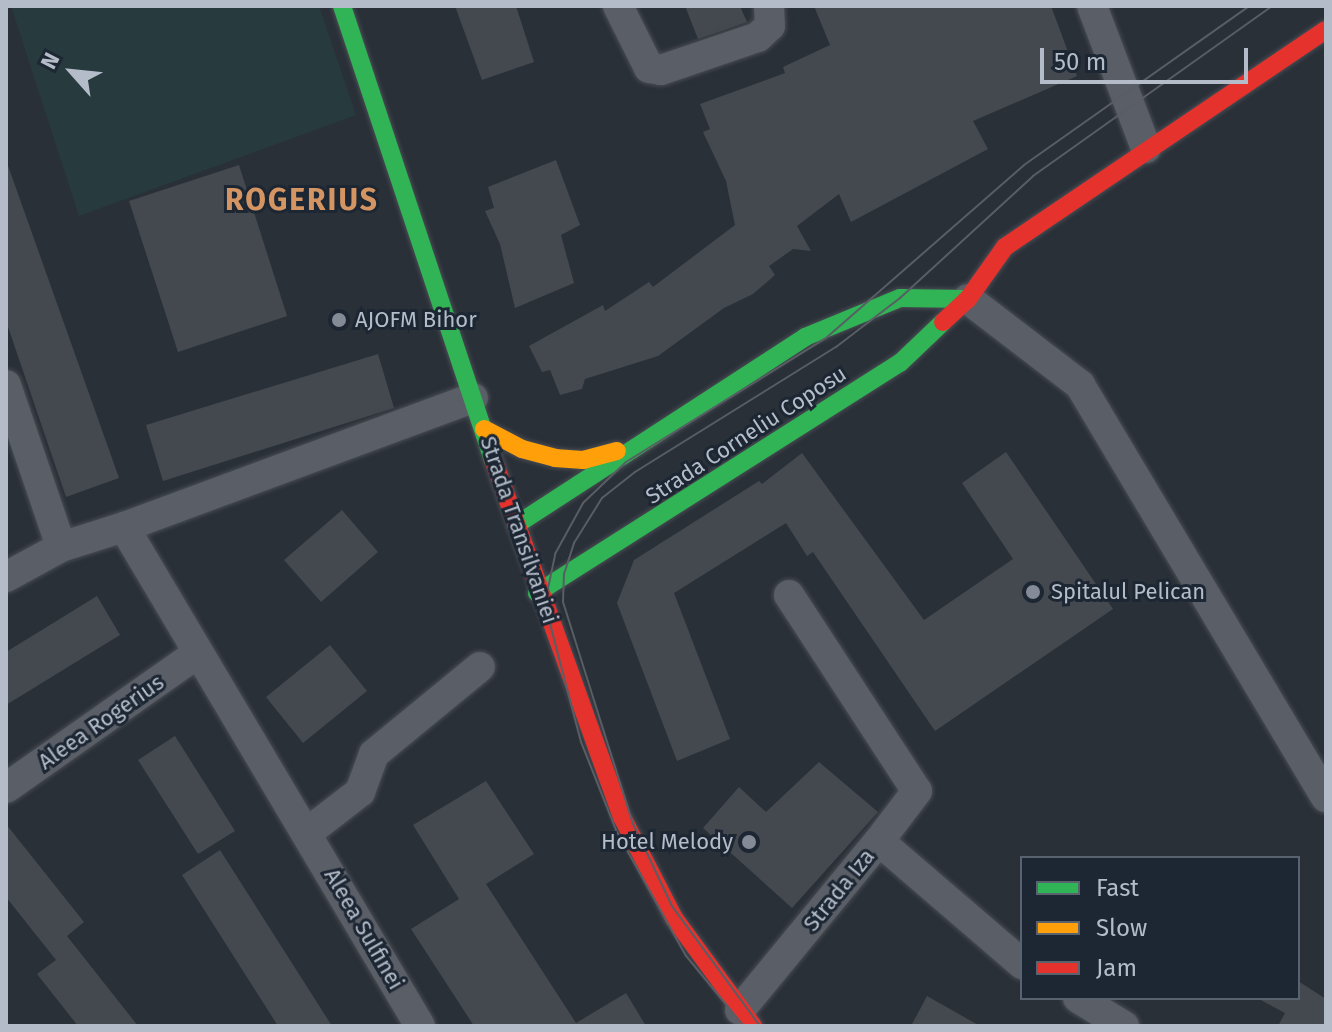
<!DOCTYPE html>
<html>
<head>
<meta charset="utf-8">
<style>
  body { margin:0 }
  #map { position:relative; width:1332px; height:1032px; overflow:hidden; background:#2a3038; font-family:"Fira Sans",sans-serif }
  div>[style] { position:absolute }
  .green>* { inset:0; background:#273a3e }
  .building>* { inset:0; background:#444950 }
  .roads { filter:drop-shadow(0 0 2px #484c53) drop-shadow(0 0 2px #484c53) }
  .street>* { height:30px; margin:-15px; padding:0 15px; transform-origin:15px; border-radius:15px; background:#5a5e66 }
  .fast>* { height:18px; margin:-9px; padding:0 9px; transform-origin:9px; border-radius:9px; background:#30b455 }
  .slow>* { height:18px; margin:-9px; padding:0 9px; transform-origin:9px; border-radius:9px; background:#ff9f0a }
  .jam>* { height:18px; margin:-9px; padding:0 9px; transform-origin:9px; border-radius:9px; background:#e5322d }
  .tram>* { height:2px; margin:-1px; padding:0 1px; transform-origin:1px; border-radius:1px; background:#595d64 }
  .dots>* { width:22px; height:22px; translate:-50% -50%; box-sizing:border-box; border:4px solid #1d2633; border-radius:50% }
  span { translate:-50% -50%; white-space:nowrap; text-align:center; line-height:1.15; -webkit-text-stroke:6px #1d2633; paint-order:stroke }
  .poi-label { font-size:22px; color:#b4bcc9 }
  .left { translate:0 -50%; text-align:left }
  .right { translate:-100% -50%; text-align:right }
  .street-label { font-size:22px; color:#b4bcc9 }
  .district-label { font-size:30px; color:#d59563; font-weight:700; letter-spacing:2px }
  .frame { position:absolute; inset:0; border:8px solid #b4bcc9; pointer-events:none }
  .legend { position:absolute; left:1020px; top:856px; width:280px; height:144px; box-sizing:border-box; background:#1d2633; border:2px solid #59626f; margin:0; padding:10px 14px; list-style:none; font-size:24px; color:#b4bcc9 }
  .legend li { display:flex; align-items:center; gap:16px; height:40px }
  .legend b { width:40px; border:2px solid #59626f }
  .north { position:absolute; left:32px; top:32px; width:80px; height:80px; -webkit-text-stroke:6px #1d2633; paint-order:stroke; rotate:297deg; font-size:22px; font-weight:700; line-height:32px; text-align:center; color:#b4bcc9 }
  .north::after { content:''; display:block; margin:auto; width:28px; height:36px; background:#b4bcc9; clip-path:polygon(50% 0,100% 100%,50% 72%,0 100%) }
  .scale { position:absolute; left:1040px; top:48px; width:208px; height:36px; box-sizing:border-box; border:4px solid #b4bcc9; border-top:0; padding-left:10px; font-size:24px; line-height:28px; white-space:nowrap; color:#b4bcc9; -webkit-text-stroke:6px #1d2633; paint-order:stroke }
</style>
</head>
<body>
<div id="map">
  <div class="green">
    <div style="clip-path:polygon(11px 6px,319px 6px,356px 115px,79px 216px)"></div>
  </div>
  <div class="building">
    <div style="clip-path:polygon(455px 6px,516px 6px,534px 62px,482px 80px)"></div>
    <div style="clip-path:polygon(685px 6px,740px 6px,747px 22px,698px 39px)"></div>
    <div style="clip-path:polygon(814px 6px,1051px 6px,1077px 76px,973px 121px,988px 149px,851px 222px,839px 194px,797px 226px,811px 251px,793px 249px,769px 266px,775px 275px,753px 294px,724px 308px,658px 356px,585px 379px,582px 389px,560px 395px,550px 370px,542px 372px,529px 346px,603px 305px,605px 311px,649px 282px,653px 287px,735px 225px,726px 181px,703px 132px,710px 129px,700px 104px,785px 73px,783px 67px,830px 45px)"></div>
    <div style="clip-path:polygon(6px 160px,119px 478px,66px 497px,6px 321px)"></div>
    <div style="clip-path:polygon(556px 160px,580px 225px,561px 235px,574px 283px,515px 308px,500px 244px,485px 211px,494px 208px,488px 187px)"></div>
    <div style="clip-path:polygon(239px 165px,287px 316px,178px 352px,129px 201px)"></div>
    <div style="clip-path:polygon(378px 354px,394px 408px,163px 481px,146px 425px)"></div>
    <div style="clip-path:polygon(1006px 452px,1113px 609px,935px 731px,813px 552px,807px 556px,786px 523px,674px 593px,730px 739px,677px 761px,617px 603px,634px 560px,759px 481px,762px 484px,802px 453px,924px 620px,1013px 559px,962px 483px)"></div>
    <div style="clip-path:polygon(342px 510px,378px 552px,321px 602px,284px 560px)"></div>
    <div style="clip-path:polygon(97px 596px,120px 635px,6px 705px,6px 652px)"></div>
    <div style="clip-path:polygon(330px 645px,367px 691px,303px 743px,266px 697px)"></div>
    <div style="clip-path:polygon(175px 736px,235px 831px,198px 854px,138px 760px)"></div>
    <div style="clip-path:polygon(819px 762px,878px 812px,792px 908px,703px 828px,739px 787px,766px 812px)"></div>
    <div style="clip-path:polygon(486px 781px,534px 854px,486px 884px,576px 1023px,626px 993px,646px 1026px,474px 1026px,411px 929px,459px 899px,413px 825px)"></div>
    <div style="clip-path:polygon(6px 824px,84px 922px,67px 936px,138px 1026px,78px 1026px,37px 974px,56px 960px,6px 897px)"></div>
    <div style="clip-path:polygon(220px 850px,332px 1026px,278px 1026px,182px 875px)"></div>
    <div style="clip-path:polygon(1298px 981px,1326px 999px,1326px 1026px,1278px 1026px,1285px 1013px,1257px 998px,1298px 998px)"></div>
    <div style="clip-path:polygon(927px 996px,980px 1026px,911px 1026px)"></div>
  </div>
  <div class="roads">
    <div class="street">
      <div style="left:618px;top:6px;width:69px;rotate:63.4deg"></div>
      <div style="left:649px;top:68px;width:12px;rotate:9deg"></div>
      <div style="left:661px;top:70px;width:102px;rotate:-18.8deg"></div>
      <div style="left:758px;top:37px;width:16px;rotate:-43deg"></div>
      <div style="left:770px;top:26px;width:20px;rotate:-93deg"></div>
      <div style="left:1092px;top:6px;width:152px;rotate:69.2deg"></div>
      <div style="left:968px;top:299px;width:141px;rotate:37.5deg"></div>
      <div style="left:1080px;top:385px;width:480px;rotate:59.2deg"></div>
      <div style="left:6px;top:385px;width:171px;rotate:71.2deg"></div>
      <div style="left:124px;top:527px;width:372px;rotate:-20.3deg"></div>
      <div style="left:6px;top:577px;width:63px;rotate:-28.6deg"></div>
      <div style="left:61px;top:547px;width:66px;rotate:-17.6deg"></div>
      <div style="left:124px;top:527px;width:580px;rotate:59.32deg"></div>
      <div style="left:789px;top:595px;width:234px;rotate:56.9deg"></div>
      <div style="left:917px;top:791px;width:63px;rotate:127.2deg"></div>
      <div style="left:6px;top:788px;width:231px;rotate:-35.1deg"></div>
      <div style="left:308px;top:832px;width:66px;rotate:-37.6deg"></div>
      <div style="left:360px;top:792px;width:40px;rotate:-69.8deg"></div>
      <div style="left:374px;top:754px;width:137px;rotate:-39.4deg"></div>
      <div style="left:1078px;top:998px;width:54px;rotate:31.3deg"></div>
      <div style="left:740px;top:1010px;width:219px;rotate:-50.6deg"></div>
      <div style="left:879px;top:841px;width:189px;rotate:40.7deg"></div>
    </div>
    <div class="fast">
      <div style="left:342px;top:6px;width:478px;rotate:71.6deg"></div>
      <div style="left:516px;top:525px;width:345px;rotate:-33deg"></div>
      <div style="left:805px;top:337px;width:103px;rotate:-22.3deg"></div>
      <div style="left:900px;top:298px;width:68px;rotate:0.8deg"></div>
      <div style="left:537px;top:593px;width:430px;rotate:-32.4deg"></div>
      <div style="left:900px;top:363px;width:59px;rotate:-43.6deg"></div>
    </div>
    <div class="slow">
      <div style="left:484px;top:429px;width:43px;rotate:27.8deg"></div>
      <div style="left:522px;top:449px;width:34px;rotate:15deg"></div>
      <div style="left:555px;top:458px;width:28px;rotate:4deg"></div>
      <div style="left:583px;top:460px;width:35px;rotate:-15deg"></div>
    </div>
    <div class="jam">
      <div style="left:943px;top:322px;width:34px;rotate:-43deg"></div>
      <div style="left:968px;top:299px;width:64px;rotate:-54.6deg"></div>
      <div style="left:1005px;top:247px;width:387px;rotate:-34.1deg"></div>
      <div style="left:493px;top:459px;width:381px;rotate:70.2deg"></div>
      <div style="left:622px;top:817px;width:114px;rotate:62.8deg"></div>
      <div style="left:674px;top:918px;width:134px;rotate:53.8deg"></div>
    </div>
  </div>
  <div class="tram">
    <div style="left:744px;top:1026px;width:91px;rotate:-129.6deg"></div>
    <div style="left:686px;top:956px;width:144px;rotate:-119.1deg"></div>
    <div style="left:616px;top:830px;width:95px;rotate:-111.7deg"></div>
    <div style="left:581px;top:742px;width:122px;rotate:-104.7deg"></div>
    <div style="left:550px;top:624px;width:31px;rotate:-96deg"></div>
    <div style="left:547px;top:593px;width:40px;rotate:-78deg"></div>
    <div style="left:555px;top:554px;width:58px;rotate:-61.2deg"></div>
    <div style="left:583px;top:503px;width:59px;rotate:-43.6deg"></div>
    <div style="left:626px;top:462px;width:235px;rotate:-31.8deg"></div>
    <div style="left:826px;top:338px;width:263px;rotate:-41.1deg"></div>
    <div style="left:1024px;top:165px;width:276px;rotate:-35.2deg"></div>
    <div style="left:760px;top:1026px;width:149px;rotate:-126.3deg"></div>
    <div style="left:672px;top:906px;width:91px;rotate:-115.4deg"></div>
    <div style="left:633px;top:824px;width:233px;rotate:-107.5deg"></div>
    <div style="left:563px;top:602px;width:28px;rotate:-88deg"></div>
    <div style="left:564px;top:574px;width:33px;rotate:-72deg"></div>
    <div style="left:574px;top:543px;width:53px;rotate:-58.1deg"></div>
    <div style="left:602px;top:498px;width:42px;rotate:-38.2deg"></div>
    <div style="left:635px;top:472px;width:237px;rotate:-31.9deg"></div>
    <div style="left:836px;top:347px;width:81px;rotate:-37.4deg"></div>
    <div style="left:900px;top:298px;width:180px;rotate:-42.5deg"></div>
    <div style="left:1033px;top:176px;width:293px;rotate:-35.4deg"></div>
  </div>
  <div class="dots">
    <div style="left:339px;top:320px;background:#848b96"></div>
    <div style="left:1033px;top:592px;background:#848b96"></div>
    <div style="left:749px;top:842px;background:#848b96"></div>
  </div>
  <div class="poi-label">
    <span class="left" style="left:355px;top:320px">AJOFM Bihor</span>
    <span class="left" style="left:1051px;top:592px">Spitalul Pelican</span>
    <span class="right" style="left:733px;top:842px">Hotel Melody</span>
  </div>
  <div class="street-label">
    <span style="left:746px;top:435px;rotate:-33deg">Strada Corneliu Coposu</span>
    <span style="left:519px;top:530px;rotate:71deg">Strada Transilvaniei</span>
    <span style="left:101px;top:722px;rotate:-35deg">Aleea Rogerius</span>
    <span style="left:839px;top:890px;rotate:-51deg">Strada Iza</span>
    <span style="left:364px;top:929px;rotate:60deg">Aleea Sulfinei</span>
  </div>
  <div class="district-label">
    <span style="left:302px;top:200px">ROGERIUS</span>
  </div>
  <div class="frame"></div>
  <ul class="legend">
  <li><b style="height:10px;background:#30b455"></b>Fast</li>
  <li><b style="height:10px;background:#ff9f0a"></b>Slow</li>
  <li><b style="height:10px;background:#e5322d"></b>Jam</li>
  </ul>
  <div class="north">N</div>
  <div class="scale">50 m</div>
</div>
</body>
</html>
